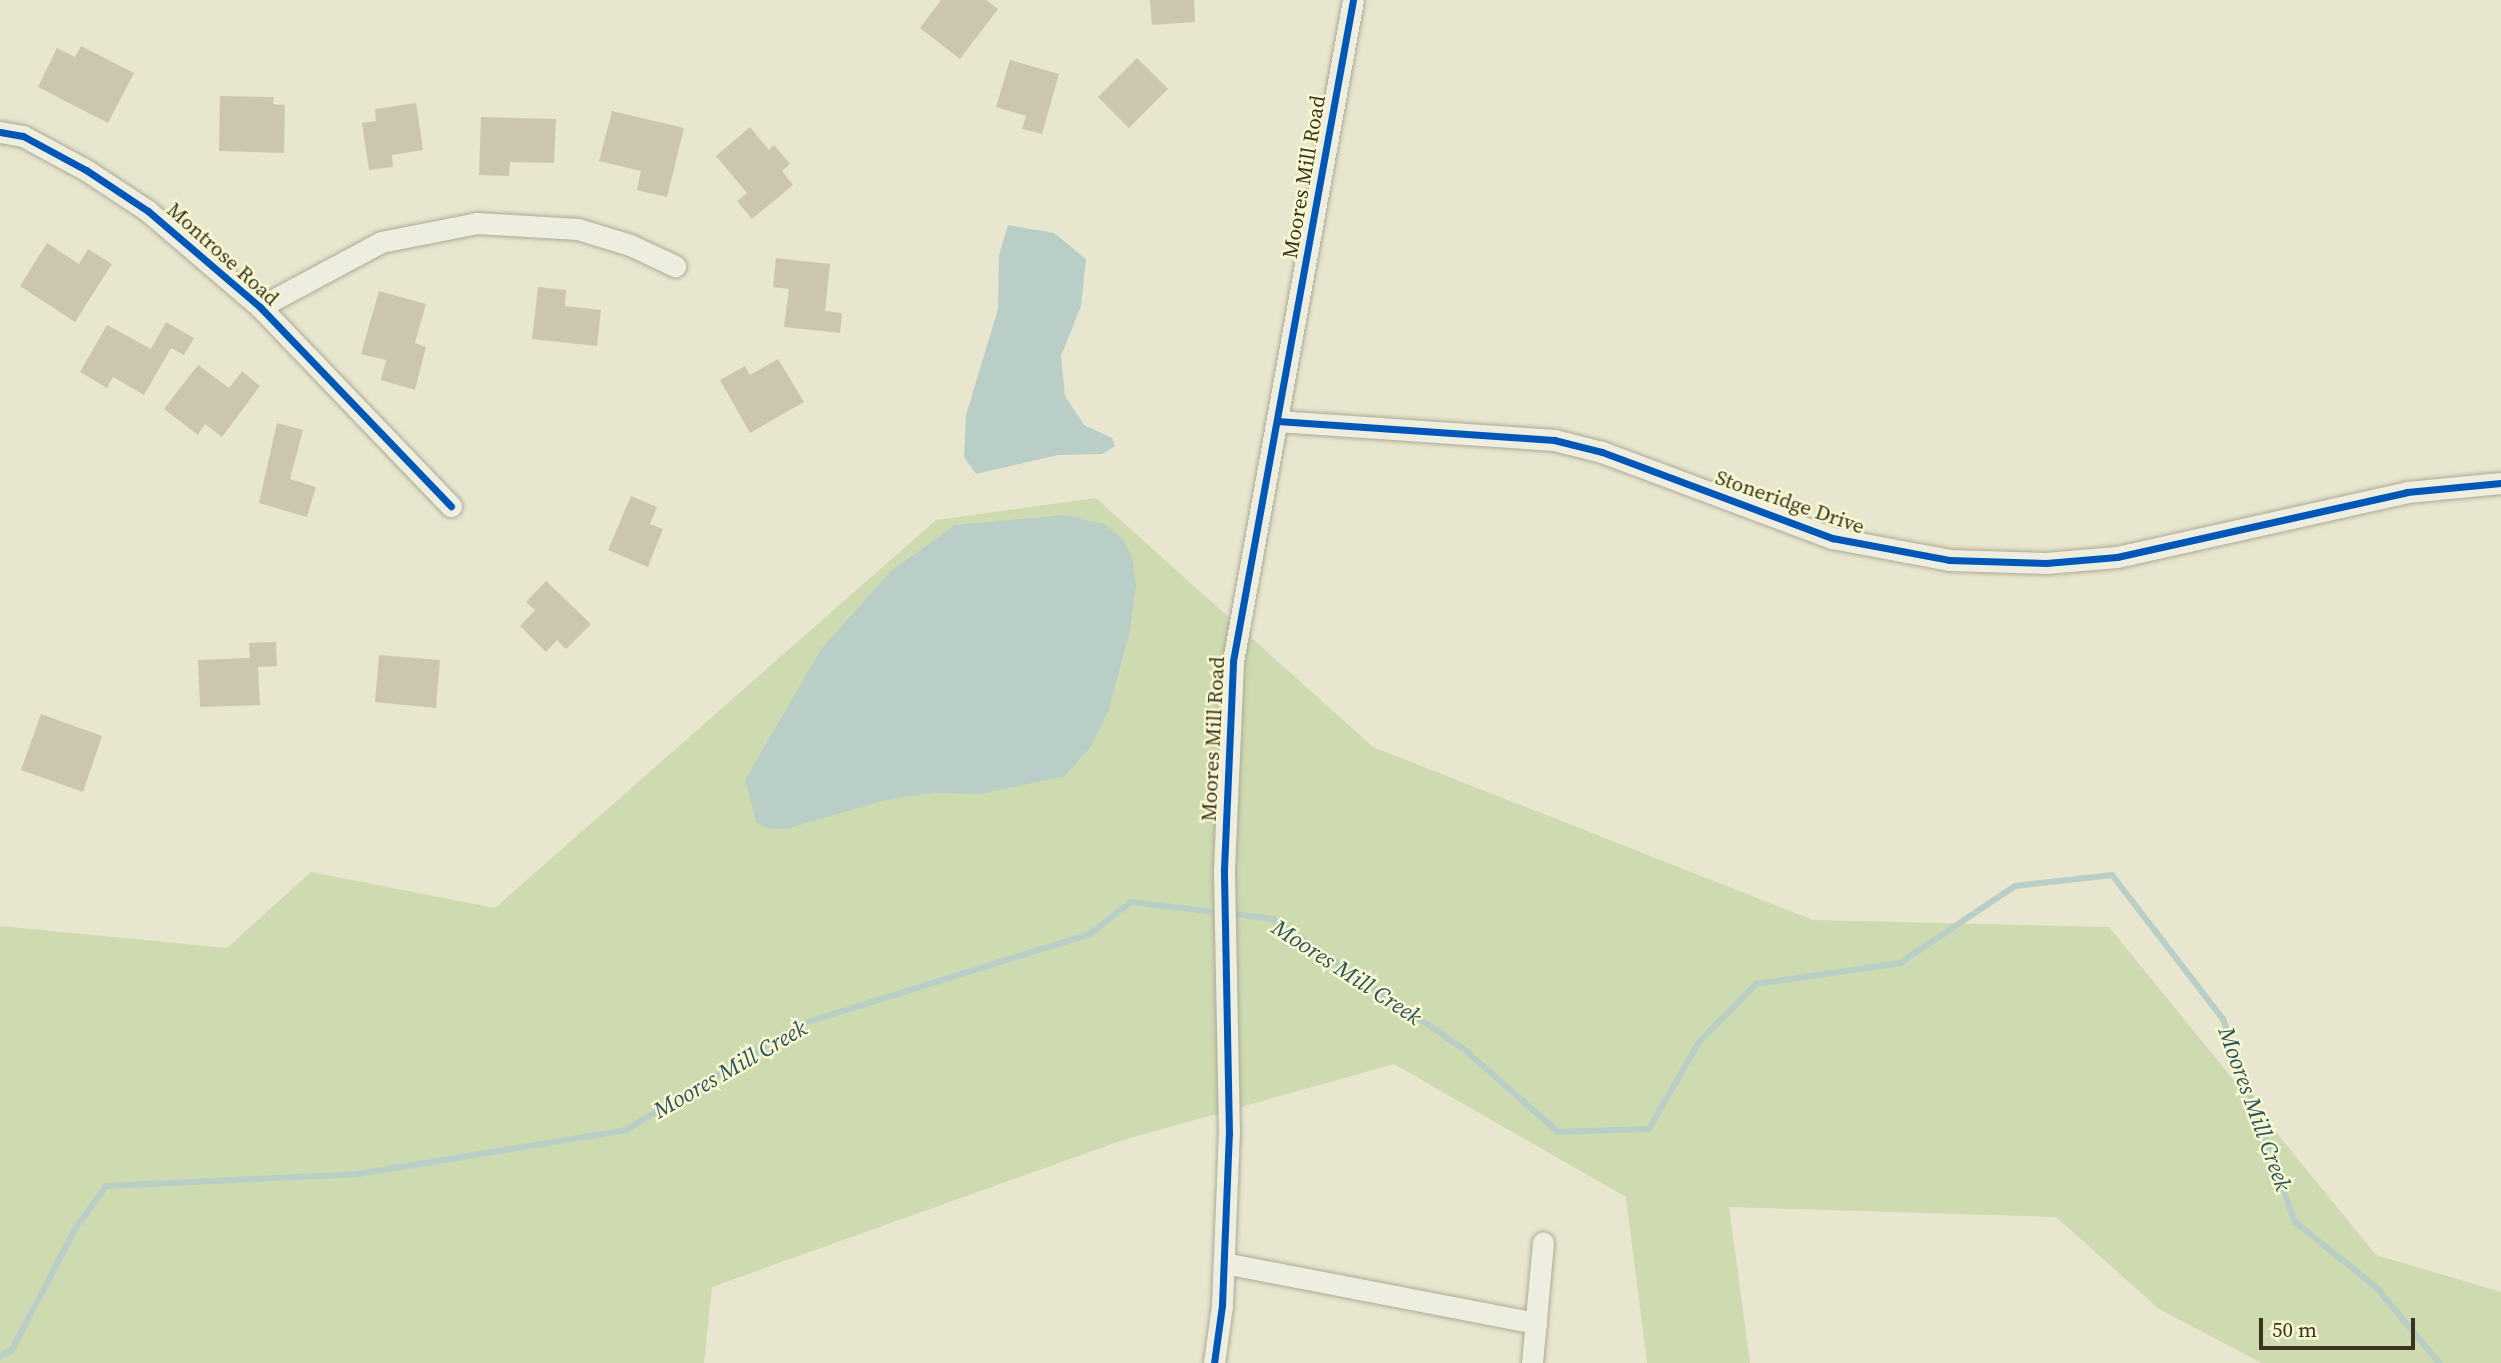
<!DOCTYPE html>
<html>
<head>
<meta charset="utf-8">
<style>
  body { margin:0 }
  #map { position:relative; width:2501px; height:1363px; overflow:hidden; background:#e8e6ce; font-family:"Source Serif 4",serif }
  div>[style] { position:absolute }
  .green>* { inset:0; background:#cedaaf }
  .water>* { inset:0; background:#b9cec7 }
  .stream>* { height:6px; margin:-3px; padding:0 3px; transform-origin:3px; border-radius:3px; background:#b9cec7 }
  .building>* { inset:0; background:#ccc6ae }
  .roads { filter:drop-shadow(0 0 2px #adaa96) drop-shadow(0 0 2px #adaa96) }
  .minor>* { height:21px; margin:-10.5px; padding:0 10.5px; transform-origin:10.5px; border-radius:10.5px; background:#eeeee0 }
  .cycleway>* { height:7px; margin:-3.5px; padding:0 3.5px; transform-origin:3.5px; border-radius:3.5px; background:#0057b8 }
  span { translate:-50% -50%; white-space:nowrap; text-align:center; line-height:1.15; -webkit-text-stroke:5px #f8f8d3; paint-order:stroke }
  .street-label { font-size:21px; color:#3c351d }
  .water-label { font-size:23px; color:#2b525d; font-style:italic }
  .scale { position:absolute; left:2259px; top:1318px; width:156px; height:32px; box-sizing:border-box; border:4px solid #3c351d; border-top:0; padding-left:9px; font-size:21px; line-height:24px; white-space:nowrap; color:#3c351d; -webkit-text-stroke:5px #f8f8d3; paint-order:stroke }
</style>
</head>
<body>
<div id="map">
  <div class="green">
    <div style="clip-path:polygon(1096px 498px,1373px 747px,1813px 920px,2109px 927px,2376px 1255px,2501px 1292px,2501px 1363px,2262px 1363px,2159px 1309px,2056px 1217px,1729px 1207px,1750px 1363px,1647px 1363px,1626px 1197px,1394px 1064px,1123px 1140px,712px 1287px,704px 1363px,0 1363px,0 926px,227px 948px,311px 872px,495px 908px,936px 520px)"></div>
  </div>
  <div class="water">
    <div style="clip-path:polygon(1008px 225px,1054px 233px,1086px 259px,1081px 306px,1061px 356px,1065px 396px,1084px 425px,1112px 438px,1115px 446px,1102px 454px,1058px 455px,976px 474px,964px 457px,966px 415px,998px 309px,999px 255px)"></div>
    <div style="clip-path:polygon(1066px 515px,1104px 524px,1123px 539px,1132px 557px,1136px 584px,1130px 631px,1109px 709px,1091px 746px,1065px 776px,981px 794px,933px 793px,885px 800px,786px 829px,766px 828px,756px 822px,745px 780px,822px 648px,891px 571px,955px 525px)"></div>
  </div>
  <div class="stream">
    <div style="left:0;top:1356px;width:13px;rotate:-27deg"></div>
    <div style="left:12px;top:1350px;width:136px;rotate:-62.5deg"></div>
    <div style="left:75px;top:1229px;width:53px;rotate:-54.2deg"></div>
    <div style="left:106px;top:1186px;width:252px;rotate:-2.7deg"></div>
    <div style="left:358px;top:1174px;width:272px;rotate:-9.3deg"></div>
    <div style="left:626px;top:1130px;width:205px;rotate:-31.2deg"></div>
    <div style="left:801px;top:1024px;width:303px;rotate:-17.3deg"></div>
    <div style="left:1090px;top:934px;width:52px;rotate:-38deg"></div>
    <div style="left:1131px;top:902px;width:143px;rotate:6.8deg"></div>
    <div style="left:1273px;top:919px;width:232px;rotate:34.3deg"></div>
    <div style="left:1465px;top:1050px;width:124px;rotate:41.4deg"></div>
    <div style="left:1558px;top:1132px;width:91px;rotate:-1.9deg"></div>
    <div style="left:1649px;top:1129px;width:100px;rotate:-60.1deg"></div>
    <div style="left:1699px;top:1042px;width:81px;rotate:-45.5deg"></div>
    <div style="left:1756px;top:984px;width:146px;rotate:-8.3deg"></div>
    <div style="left:1900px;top:963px;width:138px;rotate:-33.8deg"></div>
    <div style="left:2015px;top:886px;width:98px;rotate:-6.5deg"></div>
    <div style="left:2112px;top:875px;width:182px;rotate:52.4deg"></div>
    <div style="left:2223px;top:1019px;width:215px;rotate:70.5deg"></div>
    <div style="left:2295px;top:1222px;width:105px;rotate:38.8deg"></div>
    <div style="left:2377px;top:1288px;width:97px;rotate:50.4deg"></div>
  </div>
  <div class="building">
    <div style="clip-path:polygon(941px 0,986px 0,998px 9px,960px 59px,920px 28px)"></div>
    <div style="clip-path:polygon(1150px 0,1194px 0,1195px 22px,1152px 25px)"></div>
    <div style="clip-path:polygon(81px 46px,134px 73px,108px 123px,38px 87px,57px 48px,75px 57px)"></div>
    <div style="clip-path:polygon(1137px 58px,1168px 89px,1129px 128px,1098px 97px)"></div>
    <div style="clip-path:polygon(1010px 60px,1059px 74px,1042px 134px,1022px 129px,1026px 116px,996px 107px)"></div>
    <div style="clip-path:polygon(220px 96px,274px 97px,273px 104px,285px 105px,284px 153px,219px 151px)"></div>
    <div style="clip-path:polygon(416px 103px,423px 150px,392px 155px,393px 167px,369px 170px,362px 123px,376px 121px,375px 109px)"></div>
    <div style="clip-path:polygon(612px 111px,684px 128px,667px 197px,637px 190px,641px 171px,599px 161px)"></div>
    <div style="clip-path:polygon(481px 117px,556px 119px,554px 163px,510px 162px,509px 176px,479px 175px)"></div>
    <div style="clip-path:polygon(750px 127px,769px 150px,774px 145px,790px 164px,782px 171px,793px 185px,752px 219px,737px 201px,747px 193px,716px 156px)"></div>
    <div style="clip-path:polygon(47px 243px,79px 264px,88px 249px,112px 264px,75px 322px,20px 286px)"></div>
    <div style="clip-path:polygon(776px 258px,830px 264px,825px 311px,842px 313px,840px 333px,784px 327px,789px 289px,773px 287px)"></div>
    <div style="clip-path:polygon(538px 287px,566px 290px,565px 306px,601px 310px,597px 346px,532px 339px)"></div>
    <div style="clip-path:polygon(379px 291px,426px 304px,415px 343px,426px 347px,415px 390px,381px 380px,386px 360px,361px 354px)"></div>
    <div style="clip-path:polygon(166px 322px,194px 338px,184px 355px,171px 348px,144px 395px,113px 377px,107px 388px,80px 372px,107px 325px,151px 349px)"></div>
    <div style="clip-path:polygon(778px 359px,804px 402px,750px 433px,720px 380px,745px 366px,750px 375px)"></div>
    <div style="clip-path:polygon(198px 365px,229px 388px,242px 371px,260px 386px,222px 437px,205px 424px,198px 435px,164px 409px)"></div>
    <div style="clip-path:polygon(277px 423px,303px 430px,290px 479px,316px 487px,307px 517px,259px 503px)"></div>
    <div style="clip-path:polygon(631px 496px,657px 507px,650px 524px,663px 529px,648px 567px,608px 550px)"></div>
    <div style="clip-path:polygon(546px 581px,591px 624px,566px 649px,557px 640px,546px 652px,520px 626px,535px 610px,526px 602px)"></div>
    <div style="clip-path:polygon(276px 642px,277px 666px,258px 667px,260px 705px,200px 707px,198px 660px,250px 658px,249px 643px)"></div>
    <div style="clip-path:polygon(379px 655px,440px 660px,436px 708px,375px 702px)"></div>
    <div style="clip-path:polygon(41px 714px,102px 736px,83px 792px,21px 770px)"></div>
  </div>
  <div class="roads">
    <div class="minor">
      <div style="left:0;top:132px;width:23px;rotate:10deg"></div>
      <div style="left:23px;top:136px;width:72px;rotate:28.4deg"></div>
      <div style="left:86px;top:170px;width:74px;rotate:33.5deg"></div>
      <div style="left:148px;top:211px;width:148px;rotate:40.6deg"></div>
      <div style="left:260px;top:307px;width:276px;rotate:46.2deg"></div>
      <div style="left:260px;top:307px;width:137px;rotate:-28.2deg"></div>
      <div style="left:381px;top:242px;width:98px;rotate:-11.2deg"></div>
      <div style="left:477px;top:223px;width:101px;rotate:3.4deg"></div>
      <div style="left:578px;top:229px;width:54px;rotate:17.1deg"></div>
      <div style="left:630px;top:245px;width:50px;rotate:25deg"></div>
      <div style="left:1277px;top:421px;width:278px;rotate:3.9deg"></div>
      <div style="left:1554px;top:440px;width:49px;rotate:14deg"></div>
      <div style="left:1602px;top:452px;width:246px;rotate:20.5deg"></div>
      <div style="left:1832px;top:538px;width:119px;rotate:10.6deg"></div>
      <div style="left:1949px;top:560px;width:97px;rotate:1.8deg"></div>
      <div style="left:2046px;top:563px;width:71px;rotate:-4.8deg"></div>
      <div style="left:2117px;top:557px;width:297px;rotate:-12.6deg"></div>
      <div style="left:2407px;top:492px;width:94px;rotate:-5.5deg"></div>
      <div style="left:1224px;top:1263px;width:318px;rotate:10.9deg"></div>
      <div style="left:1214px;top:1363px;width:59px;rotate:-82.1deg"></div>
      <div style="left:1222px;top:1305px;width:171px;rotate:-87.7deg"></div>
      <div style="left:1229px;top:1134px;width:265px;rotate:-91.1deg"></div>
      <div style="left:1224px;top:869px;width:208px;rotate:-87.5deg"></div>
      <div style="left:1233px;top:661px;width:672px;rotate:-79.71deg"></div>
      <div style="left:1532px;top:1363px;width:121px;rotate:-84.8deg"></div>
    </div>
  </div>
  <div class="cycleway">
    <div style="left:0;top:132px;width:23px;rotate:10deg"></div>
    <div style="left:23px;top:136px;width:72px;rotate:28.4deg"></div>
    <div style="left:86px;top:170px;width:74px;rotate:33.5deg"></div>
    <div style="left:148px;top:211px;width:148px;rotate:40.6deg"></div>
    <div style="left:260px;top:307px;width:276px;rotate:46.2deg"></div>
    <div style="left:1277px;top:421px;width:278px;rotate:3.9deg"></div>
    <div style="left:1554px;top:440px;width:49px;rotate:14deg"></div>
    <div style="left:1602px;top:452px;width:246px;rotate:20.5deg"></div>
    <div style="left:1832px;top:538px;width:119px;rotate:10.6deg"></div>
    <div style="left:1949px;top:560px;width:97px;rotate:1.8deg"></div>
    <div style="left:2046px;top:563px;width:71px;rotate:-4.8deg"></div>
    <div style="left:2117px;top:557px;width:297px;rotate:-12.6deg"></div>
    <div style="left:2407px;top:492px;width:94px;rotate:-5.5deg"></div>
    <div style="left:1214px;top:1363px;width:59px;rotate:-82.1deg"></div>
    <div style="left:1222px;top:1305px;width:171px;rotate:-87.7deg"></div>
    <div style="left:1229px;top:1134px;width:265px;rotate:-91.1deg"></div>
    <div style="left:1224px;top:869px;width:208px;rotate:-87.5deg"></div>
    <div style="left:1233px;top:661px;width:672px;rotate:-79.71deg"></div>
  </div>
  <div class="street-label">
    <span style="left:1304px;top:177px;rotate:-80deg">Moores Mill Road</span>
    <span style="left:223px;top:254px;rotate:42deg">Montrose Road</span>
    <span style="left:1790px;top:502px;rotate:19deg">Stoneridge Drive</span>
    <span style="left:1213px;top:739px;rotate:-87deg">Moores Mill Road</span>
  </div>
  <div class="water-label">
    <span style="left:1347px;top:972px;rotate:33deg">Moores Mill Creek</span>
    <span style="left:730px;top:1069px;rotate:-30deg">Moores Mill Creek</span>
    <span style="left:2255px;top:1109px;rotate:70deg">Moores Mill Creek</span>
  </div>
  <div class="scale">50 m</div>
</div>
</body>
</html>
